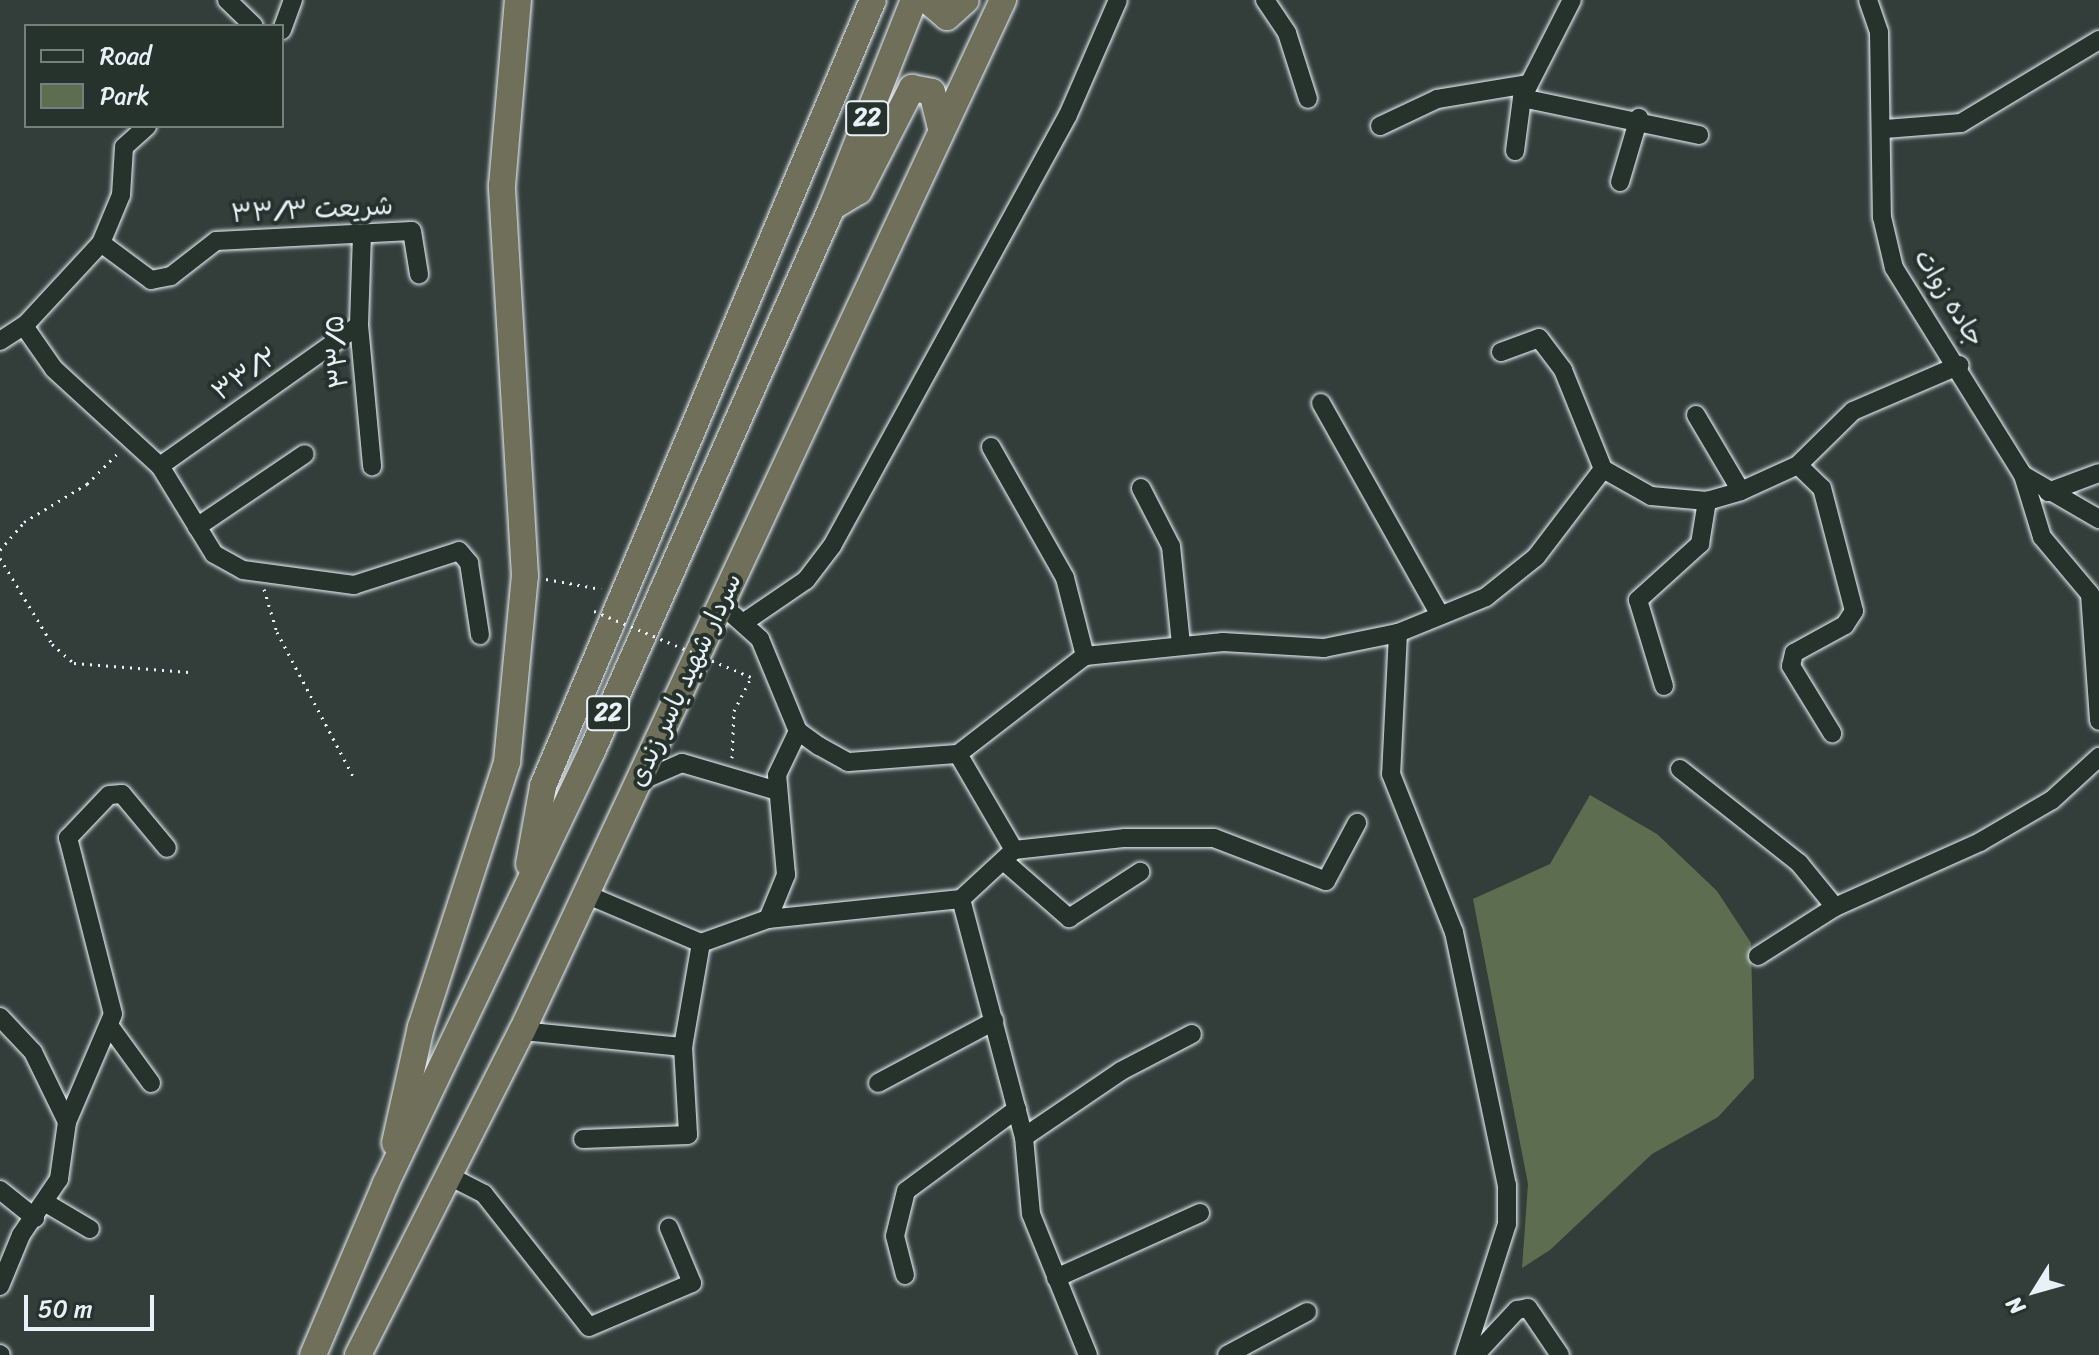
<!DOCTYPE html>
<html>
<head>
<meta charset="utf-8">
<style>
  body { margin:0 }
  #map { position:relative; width:2099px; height:1355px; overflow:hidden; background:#333d3a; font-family:Sriracha,"Playpen Sans Arabic",sans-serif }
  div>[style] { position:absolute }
  .green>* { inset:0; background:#5d6d50 }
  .path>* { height:3px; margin-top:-1.5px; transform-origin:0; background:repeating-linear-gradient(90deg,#e8f1f8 0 2px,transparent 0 8px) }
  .roads { filter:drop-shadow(0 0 2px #e8f1f8) drop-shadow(0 0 2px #e8f1f8) }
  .minor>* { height:18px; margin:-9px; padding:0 9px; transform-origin:9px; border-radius:9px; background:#26332d }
  .highway>* { height:26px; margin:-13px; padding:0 13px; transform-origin:13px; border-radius:13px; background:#706f59 }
  .path-bridge>* { height:3px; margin-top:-1.5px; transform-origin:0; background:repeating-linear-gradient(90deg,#e8f1f8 0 2px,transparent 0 8px) }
  span { translate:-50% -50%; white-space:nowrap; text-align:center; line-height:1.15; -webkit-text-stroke:8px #26332d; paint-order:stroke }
  .shield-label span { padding:2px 6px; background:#26332d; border:2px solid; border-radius:6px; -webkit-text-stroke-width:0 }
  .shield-label { font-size:24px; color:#e8f1f8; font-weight:700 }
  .street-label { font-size:26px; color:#e8f1f8 }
  .legend { position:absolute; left:24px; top:24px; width:260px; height:104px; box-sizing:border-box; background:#26332d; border:2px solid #747f7e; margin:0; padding:10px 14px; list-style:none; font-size:24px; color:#e8f1f8 }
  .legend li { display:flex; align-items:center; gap:16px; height:40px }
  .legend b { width:40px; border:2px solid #747f7e }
  .north { position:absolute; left:1995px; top:1251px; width:80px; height:80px; -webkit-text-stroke:6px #26332d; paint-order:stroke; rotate:233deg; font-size:22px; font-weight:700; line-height:32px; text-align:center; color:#e8f1f8 }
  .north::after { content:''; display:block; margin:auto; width:28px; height:36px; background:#e8f1f8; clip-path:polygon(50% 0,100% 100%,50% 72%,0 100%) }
  .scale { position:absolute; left:24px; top:1295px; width:130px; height:36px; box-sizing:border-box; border:4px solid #e8f1f8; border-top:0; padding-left:10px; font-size:24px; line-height:28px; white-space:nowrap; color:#e8f1f8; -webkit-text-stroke:6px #26332d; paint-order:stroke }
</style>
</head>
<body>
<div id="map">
  <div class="green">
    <div style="clip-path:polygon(1590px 795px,1657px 834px,1717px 891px,1751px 943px,1754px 1078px,1718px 1117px,1652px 1154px,1550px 1250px,1522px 1268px,1528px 1184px,1473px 899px,1550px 864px)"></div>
  </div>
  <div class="path">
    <div style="left:0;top:550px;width:37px;rotate:-49deg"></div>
    <div style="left:24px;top:522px;width:74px;rotate:-31.1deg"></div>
    <div style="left:87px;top:484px;width:45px;rotate:-45deg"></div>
    <div style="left:0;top:558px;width:100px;rotate:58.8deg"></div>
    <div style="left:52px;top:644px;width:29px;rotate:41deg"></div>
    <div style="left:74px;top:663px;width:115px;rotate:4.5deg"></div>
    <div style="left:546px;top:579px;width:56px;rotate:10.3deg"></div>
    <div style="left:264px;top:589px;width:45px;rotate:73.2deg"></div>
    <div style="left:277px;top:632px;width:163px;rotate:62.2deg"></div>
    <div style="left:732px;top:758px;width:47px;rotate:-87.6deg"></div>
    <div style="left:734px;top:711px;width:38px;rotate:-63deg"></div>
  </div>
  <div class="roads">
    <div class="minor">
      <div style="left:227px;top:0;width:37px;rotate:44deg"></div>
      <div style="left:1265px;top:0;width:40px;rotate:56deg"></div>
      <div style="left:1287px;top:33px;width:69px;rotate:72.3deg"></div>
      <div style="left:1868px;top:0;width:34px;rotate:71deg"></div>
      <div style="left:1879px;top:32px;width:185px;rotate:89.1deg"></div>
      <div style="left:1882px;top:217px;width:52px;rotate:76.8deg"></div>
      <div style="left:1894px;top:268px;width:244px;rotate:58.1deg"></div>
      <div style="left:2023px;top:475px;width:88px;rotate:30.1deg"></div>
      <div style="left:282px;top:30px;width:32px;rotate:-70deg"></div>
      <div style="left:1522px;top:98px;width:181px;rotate:11.8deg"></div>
      <div style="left:1380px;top:126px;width:63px;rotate:-25.3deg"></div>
      <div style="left:1437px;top:99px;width:93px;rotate:-9.3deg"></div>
      <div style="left:1885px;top:129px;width:76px;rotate:-4.5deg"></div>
      <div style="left:1961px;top:123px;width:161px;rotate:-31deg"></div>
      <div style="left:1515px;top:151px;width:53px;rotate:-82.5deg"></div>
      <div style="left:1522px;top:98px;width:110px;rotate:-63deg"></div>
      <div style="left:1620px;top:182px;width:67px;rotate:-73.5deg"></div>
      <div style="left:362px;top:234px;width:91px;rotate:91.9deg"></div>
      <div style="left:359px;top:325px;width:142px;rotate:84.7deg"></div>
      <div style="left:101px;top:243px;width:62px;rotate:36.5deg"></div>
      <div style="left:151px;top:280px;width:20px;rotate:-11deg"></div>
      <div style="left:171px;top:276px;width:57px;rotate:-37.9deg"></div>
      <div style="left:216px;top:241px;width:196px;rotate:-2.9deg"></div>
      <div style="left:412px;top:231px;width:44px;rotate:80.8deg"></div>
      <div style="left:24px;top:326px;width:52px;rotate:55.1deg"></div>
      <div style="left:54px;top:369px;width:144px;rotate:42.5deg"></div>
      <div style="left:160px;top:466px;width:103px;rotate:58.5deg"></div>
      <div style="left:214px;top:554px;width:33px;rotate:29deg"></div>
      <div style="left:243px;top:570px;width:112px;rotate:7.7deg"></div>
      <div style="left:354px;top:585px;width:110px;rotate:-17.9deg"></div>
      <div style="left:459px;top:551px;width:16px;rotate:50deg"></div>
      <div style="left:469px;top:563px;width:73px;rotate:81.3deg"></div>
      <div style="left:0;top:341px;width:31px;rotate:-33deg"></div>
      <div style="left:26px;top:324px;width:110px;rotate:-47.2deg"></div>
      <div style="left:101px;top:243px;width:52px;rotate:-67.4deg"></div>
      <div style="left:121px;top:195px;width:48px;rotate:-86.4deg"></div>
      <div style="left:124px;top:147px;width:31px;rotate:-42deg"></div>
      <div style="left:1501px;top:352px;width:40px;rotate:-20.2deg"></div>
      <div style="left:1539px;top:338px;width:40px;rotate:53deg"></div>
      <div style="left:1563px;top:370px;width:107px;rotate:68deg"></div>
      <div style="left:1321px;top:403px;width:243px;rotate:60.7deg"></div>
      <div style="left:1696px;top:415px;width:88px;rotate:59.4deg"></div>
      <div style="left:991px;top:447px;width:150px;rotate:60.5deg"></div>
      <div style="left:1065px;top:578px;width:81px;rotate:75.6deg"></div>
      <div style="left:1798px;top:465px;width:33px;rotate:44deg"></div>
      <div style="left:1822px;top:488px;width:127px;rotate:75.4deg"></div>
      <div style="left:1854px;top:611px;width:17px;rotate:123deg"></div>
      <div style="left:1845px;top:625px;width:58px;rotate:151.2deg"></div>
      <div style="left:1794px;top:653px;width:13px;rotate:103deg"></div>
      <div style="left:1791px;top:666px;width:79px;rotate:58.5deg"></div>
      <div style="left:160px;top:466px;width:244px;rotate:-35.3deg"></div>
      <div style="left:2023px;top:475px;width:65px;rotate:73deg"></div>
      <div style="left:2042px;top:537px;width:75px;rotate:49.9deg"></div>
      <div style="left:2090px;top:594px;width:127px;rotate:85.9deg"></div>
      <div style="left:1141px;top:488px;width:65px;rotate:62.7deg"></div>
      <div style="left:1171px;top:546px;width:100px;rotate:84.2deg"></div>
      <div style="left:2048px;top:492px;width:54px;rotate:-20.4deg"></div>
      <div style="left:197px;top:527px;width:130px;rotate:-34.1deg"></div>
      <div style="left:722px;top:605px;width:51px;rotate:41.8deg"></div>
      <div style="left:760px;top:639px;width:100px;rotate:67.6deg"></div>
      <div style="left:798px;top:731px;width:26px;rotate:36deg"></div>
      <div style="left:819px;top:746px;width:33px;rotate:29deg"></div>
      <div style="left:848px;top:762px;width:110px;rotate:-4.2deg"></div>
      <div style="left:958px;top:754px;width:160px;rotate:-37.7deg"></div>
      <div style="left:1085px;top:656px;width:139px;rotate:-5.8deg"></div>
      <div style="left:1223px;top:642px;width:101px;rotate:3.4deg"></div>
      <div style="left:1324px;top:648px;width:76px;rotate:-11.5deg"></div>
      <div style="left:1398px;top:633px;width:95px;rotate:-22.2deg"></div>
      <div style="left:1486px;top:597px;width:64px;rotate:-38.7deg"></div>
      <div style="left:1536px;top:557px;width:111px;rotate:-52.7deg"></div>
      <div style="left:1603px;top:469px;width:55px;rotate:29.4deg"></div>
      <div style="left:1651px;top:496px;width:56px;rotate:5.1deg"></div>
      <div style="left:1707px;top:501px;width:35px;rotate:-16deg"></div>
      <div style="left:1741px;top:491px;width:63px;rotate:-24.5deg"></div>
      <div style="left:1798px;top:465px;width:77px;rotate:-44.5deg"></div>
      <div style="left:1853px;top:411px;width:116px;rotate:-23.3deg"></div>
      <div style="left:743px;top:623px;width:76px;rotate:-34.3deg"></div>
      <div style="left:806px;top:580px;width:43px;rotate:-52.6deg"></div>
      <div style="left:832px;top:546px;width:491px;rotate:-61.3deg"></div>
      <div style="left:1068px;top:115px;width:125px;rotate:-66.5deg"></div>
      <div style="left:1398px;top:633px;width:141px;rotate:92.8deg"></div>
      <div style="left:1391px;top:774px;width:170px;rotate:68.3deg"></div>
      <div style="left:1454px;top:932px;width:258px;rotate:78.2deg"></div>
      <div style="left:1507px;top:1185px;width:39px;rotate:90deg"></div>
      <div style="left:1507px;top:1224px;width:138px;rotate:107.8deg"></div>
      <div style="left:1664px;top:686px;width:90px;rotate:-106.8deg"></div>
      <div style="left:1638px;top:600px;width:84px;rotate:-42.1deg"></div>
      <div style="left:1700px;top:544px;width:44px;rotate:-80.8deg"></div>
      <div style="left:958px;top:754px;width:111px;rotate:59.7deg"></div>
      <div style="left:1014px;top:850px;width:72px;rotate:137.2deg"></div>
      <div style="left:1680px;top:769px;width:152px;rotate:38.3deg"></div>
      <div style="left:1799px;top:863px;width:57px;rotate:50.7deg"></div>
      <div style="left:636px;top:783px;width:50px;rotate:-23.5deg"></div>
      <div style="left:682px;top:763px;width:100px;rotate:16.3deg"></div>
      <div style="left:1014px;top:850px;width:112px;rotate:-6.2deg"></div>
      <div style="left:1125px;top:838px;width:89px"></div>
      <div style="left:1214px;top:838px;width:120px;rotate:21deg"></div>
      <div style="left:1326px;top:881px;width:66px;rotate:-61.9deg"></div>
      <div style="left:1006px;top:863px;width:84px;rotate:41.1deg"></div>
      <div style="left:1069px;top:918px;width:85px;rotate:-32.9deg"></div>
      <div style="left:583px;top:893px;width:128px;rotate:23deg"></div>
      <div style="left:701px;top:943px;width:71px;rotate:-19.7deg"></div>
      <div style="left:768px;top:919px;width:194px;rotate:-5.9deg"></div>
      <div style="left:961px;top:899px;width:246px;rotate:75.2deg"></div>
      <div style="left:1024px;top:1137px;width:77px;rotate:84.8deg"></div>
      <div style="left:1031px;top:1214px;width:152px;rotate:68deg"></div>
      <div style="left:768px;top:919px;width:48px;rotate:-67.8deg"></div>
      <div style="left:786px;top:875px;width:100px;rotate:-95.1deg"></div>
      <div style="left:777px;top:775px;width:49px;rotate:-64.5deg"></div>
      <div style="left:1758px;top:956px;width:91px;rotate:-32.5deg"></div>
      <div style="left:1835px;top:907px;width:159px;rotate:-24.1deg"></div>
      <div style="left:1980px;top:842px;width:83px;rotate:-30.3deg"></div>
      <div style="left:2052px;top:800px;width:64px;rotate:-42.5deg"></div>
      <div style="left:0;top:1017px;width:48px;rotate:46.7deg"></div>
      <div style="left:33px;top:1052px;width:78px;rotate:64.1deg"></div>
      <div style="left:67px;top:1122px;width:58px;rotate:98deg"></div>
      <div style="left:59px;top:1179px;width:68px;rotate:124.2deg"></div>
      <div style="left:21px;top:1235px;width:55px;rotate:112.4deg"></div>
      <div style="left:111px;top:1028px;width:68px;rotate:54deg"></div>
      <div style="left:522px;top:1031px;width:162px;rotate:5.7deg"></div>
      <div style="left:683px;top:1047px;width:88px;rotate:86.7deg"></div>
      <div style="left:688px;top:1135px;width:105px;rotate:177.8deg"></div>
      <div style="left:683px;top:1047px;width:106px;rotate:-80.2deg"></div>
      <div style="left:878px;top:1083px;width:132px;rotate:-28.1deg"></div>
      <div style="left:67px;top:1122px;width:117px;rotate:-66.9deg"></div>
      <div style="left:113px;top:1014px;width:182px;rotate:-104.3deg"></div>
      <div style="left:68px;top:838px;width:59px;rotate:-46.4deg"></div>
      <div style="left:109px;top:795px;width:13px;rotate:-4deg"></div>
      <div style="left:122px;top:794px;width:70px;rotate:50.2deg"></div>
      <div style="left:1024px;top:1137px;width:117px;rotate:-34.2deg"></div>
      <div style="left:1121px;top:1071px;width:80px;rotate:-27.5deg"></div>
      <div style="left:449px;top:1176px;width:39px;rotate:27deg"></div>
      <div style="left:484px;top:1194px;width:169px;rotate:51.7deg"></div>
      <div style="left:589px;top:1327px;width:112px;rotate:-23.1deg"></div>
      <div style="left:692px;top:1283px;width:60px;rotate:-112.7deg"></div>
      <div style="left:0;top:1190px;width:45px;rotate:38.7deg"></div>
      <div style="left:46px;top:1203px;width:51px;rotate:30.6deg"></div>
      <div style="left:905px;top:1275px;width:40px;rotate:-104.4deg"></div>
      <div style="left:895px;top:1236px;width:46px;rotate:-76.3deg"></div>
      <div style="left:906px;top:1191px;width:138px;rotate:-36.5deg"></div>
      <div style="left:1056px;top:1278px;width:158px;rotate:-24.3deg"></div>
      <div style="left:0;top:1354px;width:1px;rotate:45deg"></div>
      <div style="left:1227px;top:1355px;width:91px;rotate:-28.3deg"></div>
      <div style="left:1475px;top:1355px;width:62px;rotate:-47deg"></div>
      <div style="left:1517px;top:1310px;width:11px;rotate:-10deg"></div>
      <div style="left:1528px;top:1308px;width:57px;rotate:55.8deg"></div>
    </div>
    <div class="highway">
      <div style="left:927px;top:0;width:26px;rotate:40deg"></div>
      <div style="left:947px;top:17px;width:25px;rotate:-42deg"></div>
      <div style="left:832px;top:207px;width:31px;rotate:-31deg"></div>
      <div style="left:859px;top:191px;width:116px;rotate:-62.8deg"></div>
      <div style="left:912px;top:88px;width:20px;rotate:11deg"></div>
      <div style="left:932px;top:92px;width:38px;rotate:76deg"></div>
      <div style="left:529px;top:864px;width:79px;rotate:-79.8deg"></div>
      <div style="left:543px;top:786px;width:852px;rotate:-67.23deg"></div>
      <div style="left:395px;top:1143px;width:119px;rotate:-77.4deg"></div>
      <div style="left:421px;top:1027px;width:279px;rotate:-72deg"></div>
      <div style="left:507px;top:762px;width:187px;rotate:-84.5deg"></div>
      <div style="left:525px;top:576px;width:391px;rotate:-93.4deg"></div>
      <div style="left:502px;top:186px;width:187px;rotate:-85.1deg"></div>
      <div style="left:313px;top:1355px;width:185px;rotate:-67deg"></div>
      <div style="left:385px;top:1185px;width:481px;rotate:-64.5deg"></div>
      <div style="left:592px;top:751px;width:595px;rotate:-66.19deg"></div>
      <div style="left:832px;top:207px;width:223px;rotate:-68.4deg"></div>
      <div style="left:358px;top:1355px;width:363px;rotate:-63.2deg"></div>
      <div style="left:522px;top:1031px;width:1138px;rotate:-64.99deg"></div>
    </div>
  </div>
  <div class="path-bridge">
    <div style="left:594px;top:611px;width:170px;rotate:22.8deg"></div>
  </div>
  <div class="shield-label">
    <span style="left:867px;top:118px">22</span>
    <span style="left:608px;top:713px">22</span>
  </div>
  <div class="street-label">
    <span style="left:312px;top:210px;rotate:-3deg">شریعت ۳۳/۳</span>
    <span style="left:1949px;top:298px;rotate:58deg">جاده زوات</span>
    <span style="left:337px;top:352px;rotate:-94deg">۳۳/۵</span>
    <span style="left:245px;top:374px;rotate:-35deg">۳۳/۲</span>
    <span style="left:685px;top:680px;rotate:-65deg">سردار شهید یاسر زندی</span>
  </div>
  <ul class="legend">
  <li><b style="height:10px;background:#26332d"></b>Road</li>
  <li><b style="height:22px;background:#5d6d50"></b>Park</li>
  </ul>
  <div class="north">N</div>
  <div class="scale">50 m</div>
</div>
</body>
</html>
